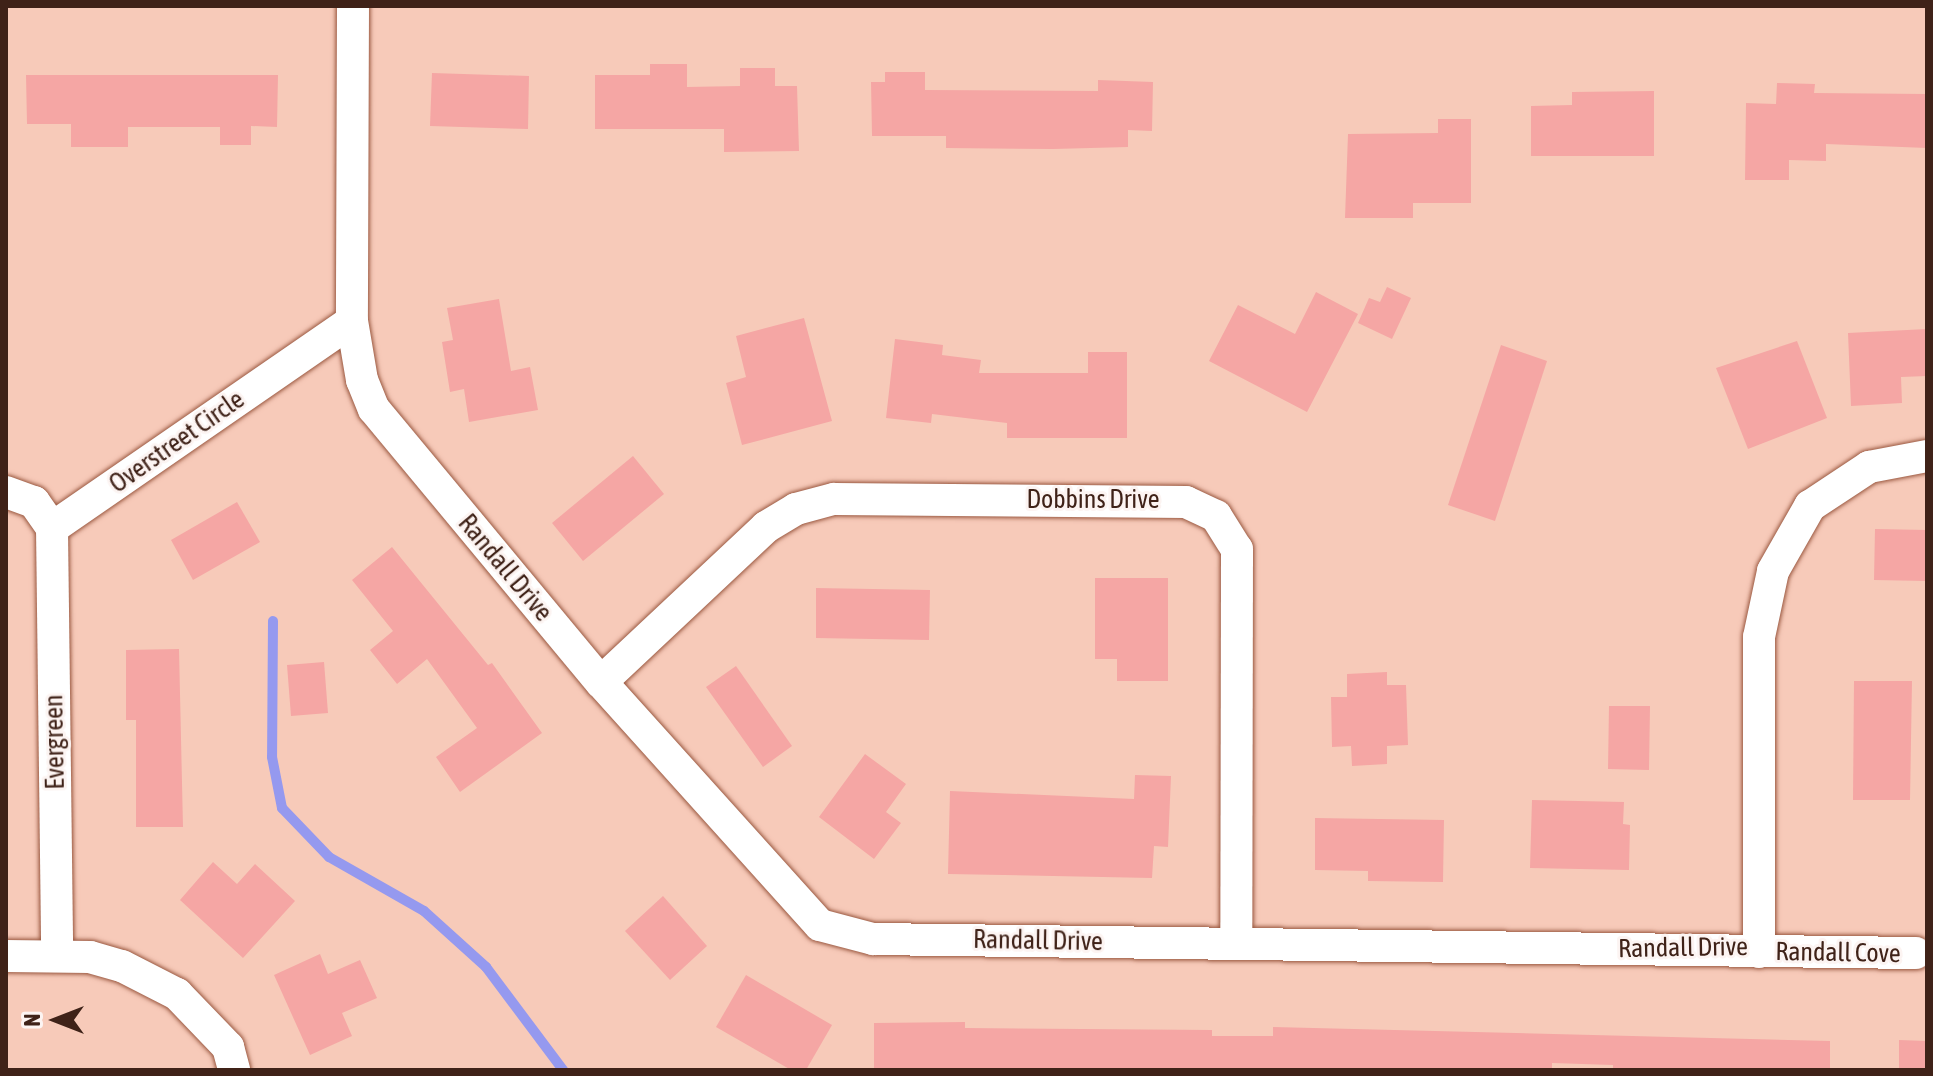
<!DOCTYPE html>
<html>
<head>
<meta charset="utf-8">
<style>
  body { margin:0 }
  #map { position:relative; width:1933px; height:1076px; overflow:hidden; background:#f7cab9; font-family:"Asap Condensed",sans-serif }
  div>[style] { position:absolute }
  .stream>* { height:10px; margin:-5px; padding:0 5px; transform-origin:5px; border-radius:5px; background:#9599ef }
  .building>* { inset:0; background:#f5a6a4 }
  .roads { filter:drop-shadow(0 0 2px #9a5840) drop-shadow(0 0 2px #9a5840) }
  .minor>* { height:32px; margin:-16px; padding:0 16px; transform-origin:16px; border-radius:16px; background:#fff }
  span { translate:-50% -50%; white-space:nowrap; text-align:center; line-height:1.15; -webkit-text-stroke:6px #fcf4f2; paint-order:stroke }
  .street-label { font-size:26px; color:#3f2218 }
  .frame { position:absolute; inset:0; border:8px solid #3f2218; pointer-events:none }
  .north { position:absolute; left:16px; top:980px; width:80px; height:80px; -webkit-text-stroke:6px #fcf4f2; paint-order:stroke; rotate:270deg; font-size:22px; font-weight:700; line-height:32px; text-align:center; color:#3f2218 }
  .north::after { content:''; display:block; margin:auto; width:28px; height:36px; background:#3f2218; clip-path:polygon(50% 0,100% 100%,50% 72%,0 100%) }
</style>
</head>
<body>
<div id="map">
  <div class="stream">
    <div style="left:273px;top:621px;width:136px;rotate:90.4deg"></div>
    <div style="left:272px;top:757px;width:52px;rotate:78.9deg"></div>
    <div style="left:282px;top:808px;width:68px;rotate:46.2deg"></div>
    <div style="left:329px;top:857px;width:109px;rotate:29.6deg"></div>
    <div style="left:424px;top:911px;width:84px;rotate:42.1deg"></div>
    <div style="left:486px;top:967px;width:129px;rotate:53.2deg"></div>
  </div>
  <div class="building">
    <div style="clip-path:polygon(650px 64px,687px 64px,687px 87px,740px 86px,740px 68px,775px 68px,775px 86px,797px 86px,799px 151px,724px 152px,724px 129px,595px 129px,595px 75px,650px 75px)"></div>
    <div style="clip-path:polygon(885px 72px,925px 72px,925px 90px,1098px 91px,1098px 80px,1153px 82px,1152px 131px,1128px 130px,1128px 147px,1053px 149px,946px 148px,946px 136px,872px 136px,871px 82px,885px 82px)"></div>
    <div style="clip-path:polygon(432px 73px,529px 76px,528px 129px,430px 126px)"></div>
    <div style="clip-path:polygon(26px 75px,278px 75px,277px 127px,251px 126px,251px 145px,220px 145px,220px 127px,128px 127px,128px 147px,71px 147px,71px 124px,27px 124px)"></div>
    <div style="clip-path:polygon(1777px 83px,1815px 84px,1814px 93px,1927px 94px,1927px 148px,1826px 144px,1826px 161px,1789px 160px,1789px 180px,1745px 180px,1746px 103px,1776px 104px)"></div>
    <div style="clip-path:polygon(1654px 91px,1654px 156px,1531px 156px,1531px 106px,1572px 105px,1572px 92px)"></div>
    <div style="clip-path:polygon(1438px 119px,1471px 119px,1471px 203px,1413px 203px,1413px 218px,1345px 218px,1348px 134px,1438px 133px)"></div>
    <div style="clip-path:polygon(1387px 287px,1411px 298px,1392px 339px,1358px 323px,1369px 298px,1380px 302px)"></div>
    <div style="clip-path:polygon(1316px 292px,1358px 314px,1307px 412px,1209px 361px,1238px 305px,1295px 334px)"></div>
    <div style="clip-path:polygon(499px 299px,511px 371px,530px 367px,538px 410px,469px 422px,464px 389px,450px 392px,442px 342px,453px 340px,447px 308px)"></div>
    <div style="clip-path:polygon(804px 318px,832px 421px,742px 445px,726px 383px,746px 377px,736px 336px)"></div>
    <div style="clip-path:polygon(1927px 329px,1927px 376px,1901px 377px,1902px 403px,1851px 406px,1848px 333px)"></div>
    <div style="clip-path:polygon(895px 339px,943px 345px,942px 355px,981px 360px,979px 373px,1088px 373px,1088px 352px,1127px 352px,1127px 438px,1007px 438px,1007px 423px,932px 414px,931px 423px,886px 418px)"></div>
    <div style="clip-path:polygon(1797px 341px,1827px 418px,1748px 449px,1716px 368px)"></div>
    <div style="clip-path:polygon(1501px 345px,1547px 361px,1495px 521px,1448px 505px)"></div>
    <div style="clip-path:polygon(633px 456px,664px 494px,583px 561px,552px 523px)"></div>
    <div style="clip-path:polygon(237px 502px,260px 542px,193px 580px,171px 540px)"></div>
    <div style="clip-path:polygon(1875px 529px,1927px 530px,1927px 581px,1874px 580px)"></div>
    <div style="clip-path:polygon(392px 547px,488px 665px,492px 663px,542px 733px,460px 792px,436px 757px,477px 728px,427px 659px,397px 684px,370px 650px,393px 631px,352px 580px)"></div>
    <div style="clip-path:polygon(1095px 578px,1168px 578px,1168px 681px,1117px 681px,1117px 659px,1095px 659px)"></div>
    <div style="clip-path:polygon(816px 588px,930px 590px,929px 640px,816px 638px)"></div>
    <div style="clip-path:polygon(179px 649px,183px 827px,136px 827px,136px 720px,126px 720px,126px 650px)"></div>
    <div style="clip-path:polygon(324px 662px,328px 713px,291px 716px,287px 665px)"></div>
    <div style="clip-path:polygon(736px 666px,792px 746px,763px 767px,706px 687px)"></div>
    <div style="clip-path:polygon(1387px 672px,1387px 685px,1406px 685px,1408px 745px,1387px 746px,1387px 764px,1352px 766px,1351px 746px,1332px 747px,1331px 697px,1347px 697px,1347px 674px)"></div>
    <div style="clip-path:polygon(1854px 681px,1912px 681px,1910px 800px,1853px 800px)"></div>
    <div style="clip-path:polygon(1609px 706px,1650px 706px,1649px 770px,1608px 769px)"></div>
    <div style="clip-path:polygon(865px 754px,906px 784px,886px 812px,901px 823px,874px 859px,819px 817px)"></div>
    <div style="clip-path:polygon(1135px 775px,1171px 776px,1168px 847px,1154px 846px,1152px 878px,948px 874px,950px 791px,1134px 799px)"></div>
    <div style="clip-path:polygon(1532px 800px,1624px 802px,1623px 824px,1630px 825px,1629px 870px,1530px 868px)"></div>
    <div style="clip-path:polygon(1315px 818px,1444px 820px,1443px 882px,1368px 881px,1368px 871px,1315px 870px)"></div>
    <div style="clip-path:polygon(213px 862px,237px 884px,255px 864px,295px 901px,243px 958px,180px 900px)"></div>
    <div style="clip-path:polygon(663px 896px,707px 946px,670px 980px,625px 931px)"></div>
    <div style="clip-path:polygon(320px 954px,328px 974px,360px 960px,377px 998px,342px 1013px,352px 1036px,310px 1055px,274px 975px)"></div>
    <div style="clip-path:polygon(746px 975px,832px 1025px,806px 1070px,791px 1070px,716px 1027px)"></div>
    <div style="clip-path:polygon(965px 1022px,965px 1028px,1212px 1030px,1212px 1036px,1273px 1036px,1273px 1027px,1830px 1041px,1830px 1070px,1613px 1070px,1613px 1065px,1552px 1063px,1552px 1070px,874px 1070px,874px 1023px)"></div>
    <div style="clip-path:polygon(1899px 1040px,1927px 1041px,1927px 1070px,1899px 1070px)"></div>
  </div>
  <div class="roads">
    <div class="minor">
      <div style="left:353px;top:6px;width:315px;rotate:90.2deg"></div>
      <div style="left:352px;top:321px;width:60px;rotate:80.4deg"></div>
      <div style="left:362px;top:380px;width:31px;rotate:68deg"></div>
      <div style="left:374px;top:409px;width:355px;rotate:50.3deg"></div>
      <div style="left:601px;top:682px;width:327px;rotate:48deg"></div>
      <div style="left:820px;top:925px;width:55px;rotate:14.8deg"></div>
      <div style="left:873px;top:939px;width:1043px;rotate:0.77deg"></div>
      <div style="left:6px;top:492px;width:30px;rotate:20deg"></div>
      <div style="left:34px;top:502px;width:32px;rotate:55deg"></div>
      <div style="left:52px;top:528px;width:364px;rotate:-34.6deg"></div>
      <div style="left:52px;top:528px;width:428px;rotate:89.3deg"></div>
      <div style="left:601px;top:682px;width:226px;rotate:-43.2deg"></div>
      <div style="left:766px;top:527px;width:35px;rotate:-31deg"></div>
      <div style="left:796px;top:509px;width:39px;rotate:-15deg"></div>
      <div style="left:834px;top:499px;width:352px;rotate:0.5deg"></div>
      <div style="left:1186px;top:502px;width:33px;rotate:25deg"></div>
      <div style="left:1216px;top:516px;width:39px;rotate:58deg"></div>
      <div style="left:1237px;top:549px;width:395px;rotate:90.1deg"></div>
      <div style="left:1759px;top:952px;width:315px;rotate:-90deg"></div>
      <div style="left:1759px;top:637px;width:67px;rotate:-78deg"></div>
      <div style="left:1773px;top:571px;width:75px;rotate:-60.4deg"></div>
      <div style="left:1810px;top:506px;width:71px;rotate:-33.5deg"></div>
      <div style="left:1869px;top:467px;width:59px;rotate:-10.7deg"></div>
      <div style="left:6px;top:956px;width:84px;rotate:0.7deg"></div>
      <div style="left:90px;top:957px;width:33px;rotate:16deg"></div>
      <div style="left:122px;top:966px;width:62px;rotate:27deg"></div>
      <div style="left:177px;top:994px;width:74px;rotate:46.1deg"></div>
      <div style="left:228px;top:1047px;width:24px;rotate:75deg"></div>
    </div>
  </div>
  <div class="street-label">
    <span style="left:177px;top:442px;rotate:-35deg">Overstreet Circle</span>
    <span style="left:1093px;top:500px">Dobbins Drive</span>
    <span style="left:505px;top:568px;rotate:50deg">Randall Drive</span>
    <span style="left:55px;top:742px;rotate:-91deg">Evergreen</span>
    <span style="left:1038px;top:941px;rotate:1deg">Randall Drive</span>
    <span style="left:1683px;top:948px;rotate:-1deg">Randall Drive</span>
    <span style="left:1838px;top:953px;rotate:1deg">Randall Cove</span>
  </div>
  <div class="frame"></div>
  <div class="north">N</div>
</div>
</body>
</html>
